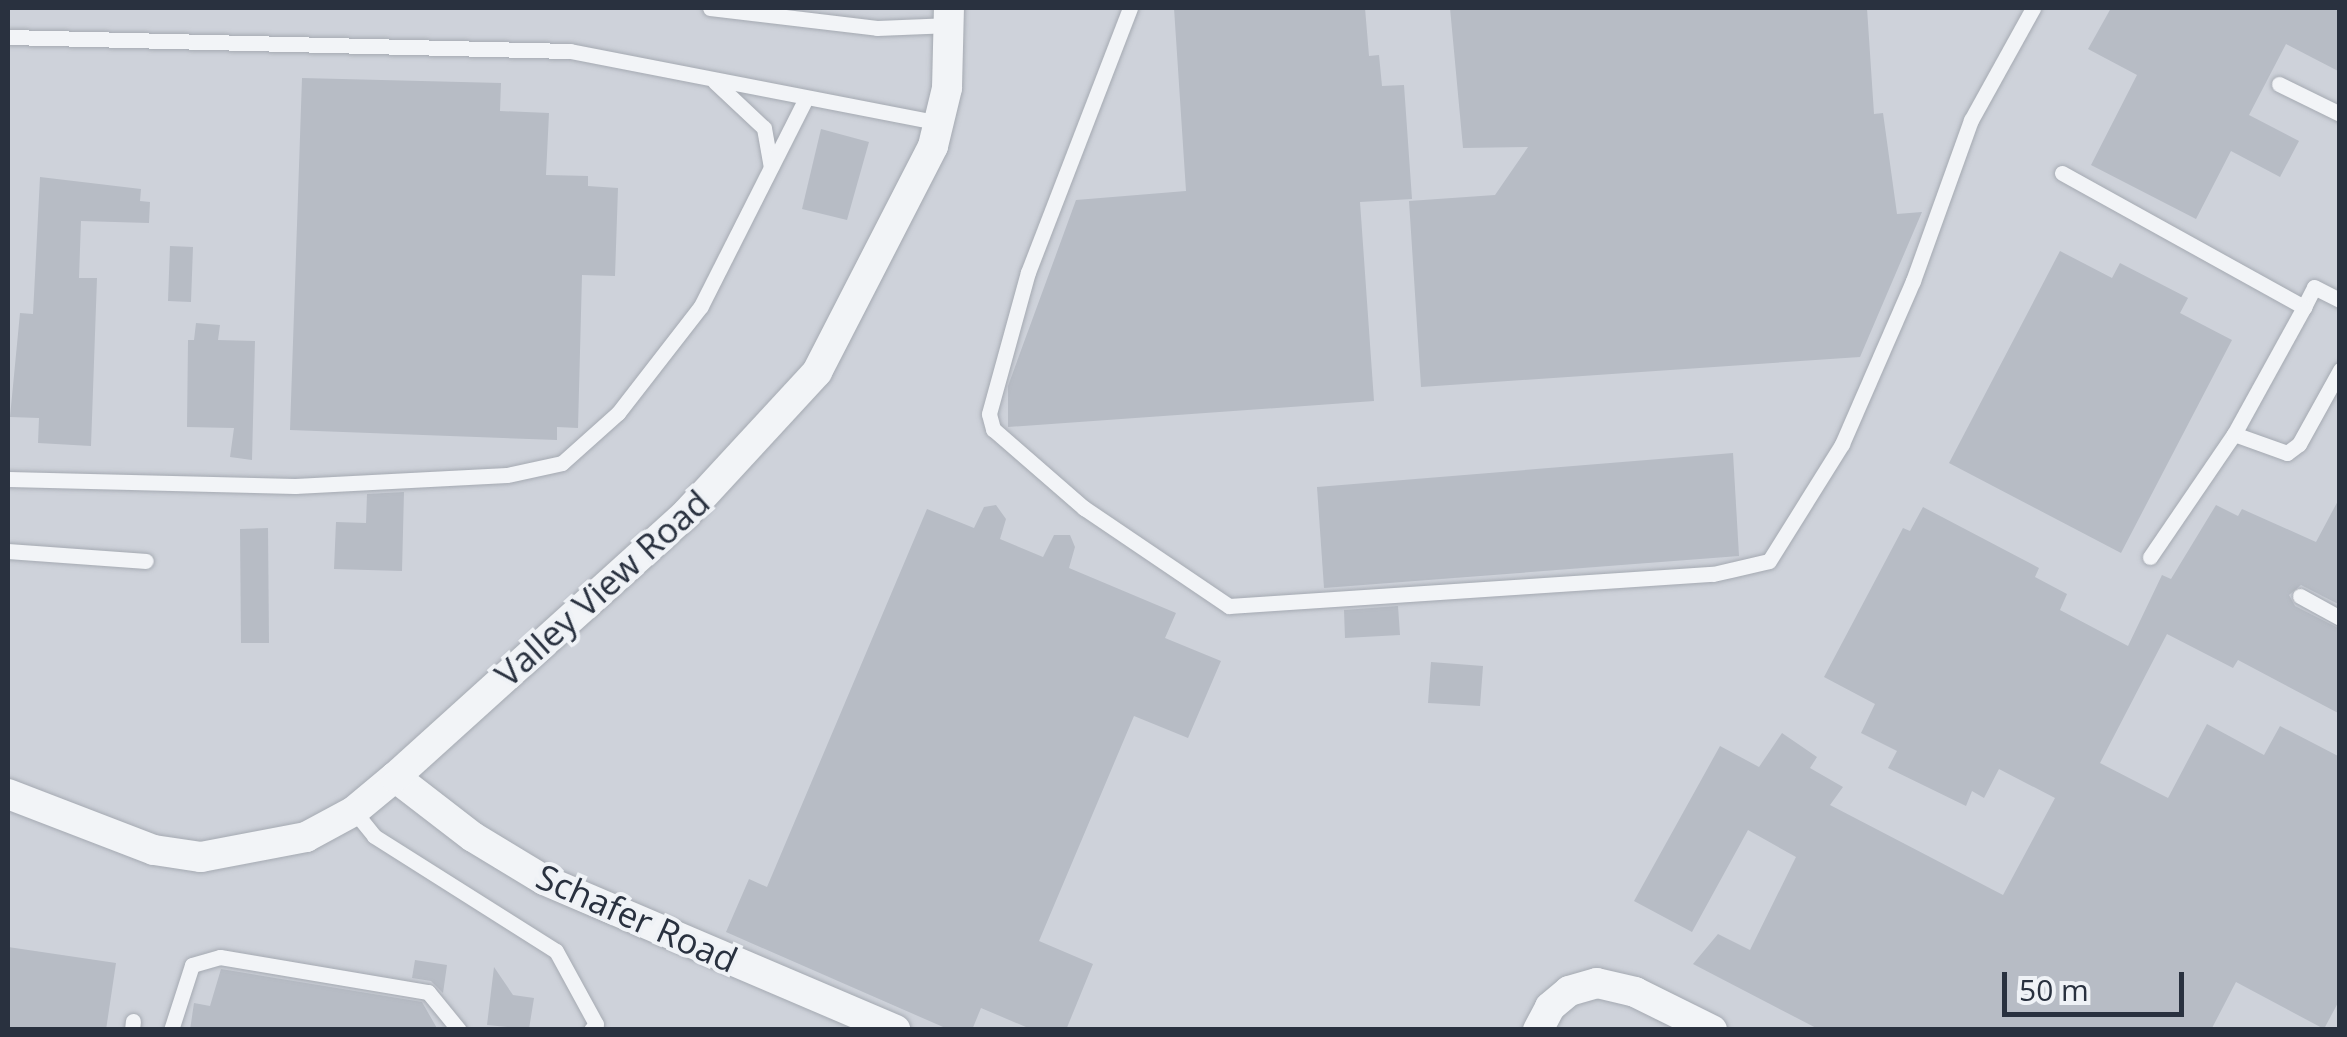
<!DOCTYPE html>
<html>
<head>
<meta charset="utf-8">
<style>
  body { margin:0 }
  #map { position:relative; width:2347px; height:1037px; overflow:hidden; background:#e0e3e8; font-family:"Open Sans",sans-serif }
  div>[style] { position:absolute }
  .built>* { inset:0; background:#ced2da }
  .building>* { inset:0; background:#b7bcc5 }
  .roads { filter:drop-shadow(0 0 2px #a5aab2) drop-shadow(0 0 2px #a5aab2) }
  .service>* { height:15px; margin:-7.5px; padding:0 7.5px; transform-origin:7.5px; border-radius:7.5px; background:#f2f4f7 }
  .minor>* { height:30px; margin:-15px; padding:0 15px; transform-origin:15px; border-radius:15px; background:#f2f4f7 }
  span { translate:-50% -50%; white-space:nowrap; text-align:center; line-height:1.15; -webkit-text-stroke:8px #eff2f6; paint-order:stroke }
  .street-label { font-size:35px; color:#29313f }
  .frame { position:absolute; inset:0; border:10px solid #29313f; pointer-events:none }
  .scale { position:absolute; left:2002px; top:972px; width:182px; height:45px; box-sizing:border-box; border:5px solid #29313f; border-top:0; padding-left:12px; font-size:30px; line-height:35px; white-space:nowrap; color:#29313f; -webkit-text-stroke:8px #eff2f6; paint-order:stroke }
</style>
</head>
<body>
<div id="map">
  <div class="built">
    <div style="clip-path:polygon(8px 8px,2339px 8px,2339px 1029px,8px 1029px)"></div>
  </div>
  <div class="building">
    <div style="clip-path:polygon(1174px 8px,1365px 8px,1369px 56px,1379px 55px,1382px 86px,1404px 85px,1412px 199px,1360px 202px,1374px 401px,1008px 427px,1008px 386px,1076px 200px,1186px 191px)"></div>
    <div style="clip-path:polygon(1450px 8px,1867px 8px,1874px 114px,1883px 113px,1897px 214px,1922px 212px,1860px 357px,1421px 387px,1409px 201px,1495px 195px,1528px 147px,1463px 148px)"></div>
    <div style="clip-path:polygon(2111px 8px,2340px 8px,2340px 72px,2286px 44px,2249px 115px,2299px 141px,2280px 177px,2231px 151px,2196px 219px,2091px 165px,2137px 75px,2088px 49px)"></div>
    <div style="clip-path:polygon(302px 78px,501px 83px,500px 111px,549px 113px,546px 175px,588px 176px,588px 186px,618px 188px,615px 276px,582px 275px,578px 428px,557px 427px,557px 440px,290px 430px)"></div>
    <div style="clip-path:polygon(821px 129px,869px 142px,847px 220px,802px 209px)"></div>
    <div style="clip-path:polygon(40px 177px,141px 189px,140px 201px,150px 202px,149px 223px,81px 221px,79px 278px,97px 278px,91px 446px,38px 443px,39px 418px,10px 417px,20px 313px,33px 314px)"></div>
    <div style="clip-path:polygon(170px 246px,193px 247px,191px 302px,168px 301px)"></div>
    <div style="clip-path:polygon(2060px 251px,2112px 278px,2120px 263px,2188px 298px,2180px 313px,2232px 340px,2121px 553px,1949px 463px)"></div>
    <div style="clip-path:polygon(196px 323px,220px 325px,218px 340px,255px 341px,252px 460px,230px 457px,234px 428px,187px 427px,188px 340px,194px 340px)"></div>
    <div style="clip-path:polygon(1733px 453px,1739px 556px,1324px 588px,1317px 487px)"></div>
    <div style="clip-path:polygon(404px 492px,402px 571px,334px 569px,336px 522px,366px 523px,367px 494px)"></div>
    <div style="clip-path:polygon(2340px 497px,2340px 605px,2301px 585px,2289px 595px,2295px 606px,2340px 629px,2340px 714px,2238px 660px,2233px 668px,2167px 634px,2100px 763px,2168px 798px,2207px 724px,2264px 755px,2280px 726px,2340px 757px,2340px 999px,2324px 1029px,2236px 982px,2211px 1030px,1820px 1030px,1693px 964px,1718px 934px,1750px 950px,1796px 857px,1748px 830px,1692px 932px,1634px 901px,1720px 746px,1759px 767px,1782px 733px,1817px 757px,1810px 768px,1843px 787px,1830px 805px,2003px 895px,2055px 798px,1999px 769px,1984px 798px,1972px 791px,1966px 806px,1888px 768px,1897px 751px,1861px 733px,1875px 704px,1824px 677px,1903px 528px,1910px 531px,1923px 507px,2039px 568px,2035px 577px,2067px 594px,2060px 610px,2128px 646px,2162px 575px,2171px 579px,2216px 505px,2238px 516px,2242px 509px,2316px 542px)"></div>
    <div style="clip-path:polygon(996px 505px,1006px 519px,1000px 539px,1043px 557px,1054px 535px,1070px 535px,1075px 547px,1069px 568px,1176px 613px,1165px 638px,1221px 661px,1188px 738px,1134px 716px,1039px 941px,1093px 964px,1066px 1030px,1033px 1030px,981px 1008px,972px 1030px,950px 1030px,726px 932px,749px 879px,767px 887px,927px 509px,974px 528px,984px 507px)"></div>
    <div style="clip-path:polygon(268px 528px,269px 643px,241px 643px,240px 529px)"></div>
    <div style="clip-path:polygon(1398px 606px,1400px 635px,1345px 638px,1344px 610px)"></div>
    <div style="clip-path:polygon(1431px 662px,1483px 666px,1480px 706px,1428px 703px)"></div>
    <div style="clip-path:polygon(8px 947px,116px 963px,106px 1030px,8px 1030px)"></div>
    <div style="clip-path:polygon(415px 960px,447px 965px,443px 993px,431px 981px,412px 978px)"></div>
    <div style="clip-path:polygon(494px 967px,513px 995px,534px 998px,529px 1029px,487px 1025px)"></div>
    <div style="clip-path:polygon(221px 969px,422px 1002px,438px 1030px,190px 1030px,194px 1003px,210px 1006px)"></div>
  </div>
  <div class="roads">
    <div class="service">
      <div style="left:710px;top:8px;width:168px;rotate:6.8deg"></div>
      <div style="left:877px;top:28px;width:74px;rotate:-2.3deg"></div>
      <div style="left:1130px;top:8px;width:283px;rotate:111.1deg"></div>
      <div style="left:1028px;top:272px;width:147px;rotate:105.4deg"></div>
      <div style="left:989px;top:414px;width:16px;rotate:75deg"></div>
      <div style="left:993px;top:429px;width:121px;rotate:41deg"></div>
      <div style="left:1084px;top:508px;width:175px;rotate:34.1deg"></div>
      <div style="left:1229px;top:606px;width:485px;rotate:-3.8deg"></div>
      <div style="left:1713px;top:574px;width:57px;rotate:-13.1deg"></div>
      <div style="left:1769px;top:561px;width:138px;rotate:-58deg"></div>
      <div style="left:1842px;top:444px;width:178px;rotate:-66.5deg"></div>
      <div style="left:1913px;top:281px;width:171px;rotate:-70.2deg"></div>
      <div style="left:1971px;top:120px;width:128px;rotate:-61deg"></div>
      <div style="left:8px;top:37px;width:562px;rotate:1.43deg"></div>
      <div style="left:570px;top:51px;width:376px;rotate:11deg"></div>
      <div style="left:715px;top:82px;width:67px;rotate:43.2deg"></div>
      <div style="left:764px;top:128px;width:39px;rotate:80deg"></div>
      <div style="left:2279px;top:84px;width:68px;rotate:26.2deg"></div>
      <div style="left:2062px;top:173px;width:277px;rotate:29deg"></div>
      <div style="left:2304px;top:307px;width:22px;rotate:-63deg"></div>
      <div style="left:2314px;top:287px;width:29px;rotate:27deg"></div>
      <div style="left:2234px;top:434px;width:56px;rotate:19.7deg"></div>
      <div style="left:2287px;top:453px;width:15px;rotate:-37deg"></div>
      <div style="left:2299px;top:444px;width:85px;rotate:-61deg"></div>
      <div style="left:8px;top:479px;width:287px;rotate:1.4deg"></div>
      <div style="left:295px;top:486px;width:212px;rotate:-3deg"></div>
      <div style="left:507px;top:475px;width:56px;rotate:-12.3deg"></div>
      <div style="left:562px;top:463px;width:75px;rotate:-41.8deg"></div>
      <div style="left:618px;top:413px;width:135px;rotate:-52.2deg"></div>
      <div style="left:701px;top:306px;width:233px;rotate:-63.2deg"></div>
      <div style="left:8px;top:551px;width:138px;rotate:4.1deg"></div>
      <div style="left:2150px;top:557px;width:149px;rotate:-55.7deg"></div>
      <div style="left:2234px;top:434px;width:145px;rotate:-61.1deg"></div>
      <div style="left:2300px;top:596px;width:46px;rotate:28.8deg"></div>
      <div style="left:354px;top:811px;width:32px;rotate:51deg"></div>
      <div style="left:374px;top:836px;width:215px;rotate:32.3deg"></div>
      <div style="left:556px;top:951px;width:83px;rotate:61.3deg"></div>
      <div style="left:596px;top:1024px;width:8px;rotate:130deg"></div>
      <div style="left:132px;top:1030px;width:9px;rotate:-84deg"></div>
      <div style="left:171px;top:1030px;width:68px;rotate:-72.1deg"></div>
      <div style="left:192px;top:965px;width:29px;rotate:-16deg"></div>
      <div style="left:220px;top:957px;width:211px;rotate:9.6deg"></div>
      <div style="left:428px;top:992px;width:49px;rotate:50.8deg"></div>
    </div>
    <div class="minor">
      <div style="left:395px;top:777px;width:98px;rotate:37.6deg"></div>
      <div style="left:473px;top:837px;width:83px;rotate:31.2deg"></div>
      <div style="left:544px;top:880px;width:382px;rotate:23.1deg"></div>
      <div style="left:8px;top:794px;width:156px;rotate:21deg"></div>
      <div style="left:154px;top:850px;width:48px;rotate:8.5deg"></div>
      <div style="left:201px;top:857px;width:107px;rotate:-10.8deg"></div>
      <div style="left:306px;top:837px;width:55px;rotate:-28.4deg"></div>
      <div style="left:354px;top:811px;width:53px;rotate:-39.7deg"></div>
      <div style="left:395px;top:777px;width:394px;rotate:-42.1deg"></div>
      <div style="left:687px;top:513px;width:192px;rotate:-47.3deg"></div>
      <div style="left:817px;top:372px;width:254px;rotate:-62.8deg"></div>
      <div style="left:933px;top:146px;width:60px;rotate:-76.4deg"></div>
      <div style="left:947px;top:88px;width:80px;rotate:-88.6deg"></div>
      <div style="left:1538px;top:1030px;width:26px;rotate:-62deg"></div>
      <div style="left:1550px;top:1007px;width:25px;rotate:-40deg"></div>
      <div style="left:1569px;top:991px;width:29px;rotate:-16deg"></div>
      <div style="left:1597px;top:983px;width:39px;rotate:13deg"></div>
      <div style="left:1635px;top:992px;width:86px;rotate:26.3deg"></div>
    </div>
  </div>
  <div class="street-label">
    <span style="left:602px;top:588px;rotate:-42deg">Valley View Road</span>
    <span style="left:637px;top:918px;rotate:24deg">Schafer Road</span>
  </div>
  <div class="frame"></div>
  <div class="scale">50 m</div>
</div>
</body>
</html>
